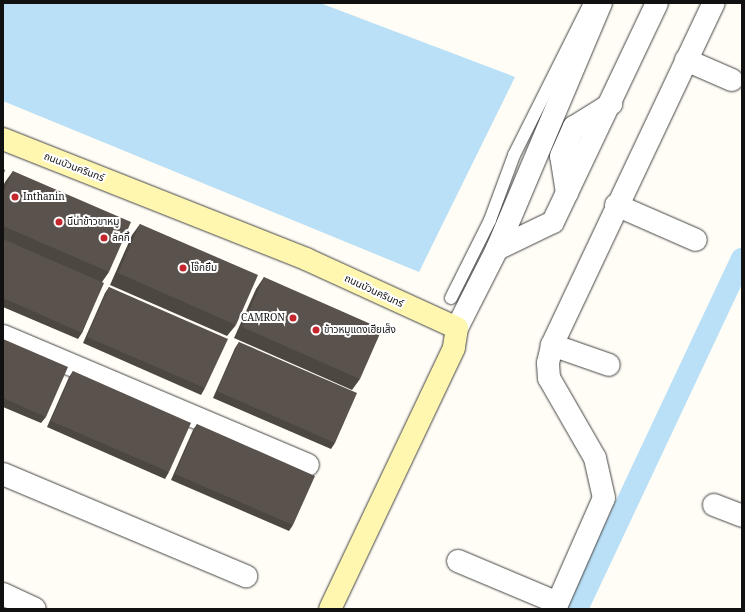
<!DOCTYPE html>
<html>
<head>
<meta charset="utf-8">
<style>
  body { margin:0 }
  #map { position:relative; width:745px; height:612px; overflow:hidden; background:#fffdf5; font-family:"Noto Serif","Noto Sans Thai",serif }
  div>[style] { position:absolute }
  .water>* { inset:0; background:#b9e0f7 }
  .canal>* { height:22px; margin:-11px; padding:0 11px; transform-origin:11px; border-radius:11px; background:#b9e0f7 }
  .roads { filter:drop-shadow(0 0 1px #444) drop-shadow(0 0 1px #444) }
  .lane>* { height:12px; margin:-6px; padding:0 6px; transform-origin:6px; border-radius:6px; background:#fff }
  .street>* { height:22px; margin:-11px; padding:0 11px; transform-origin:11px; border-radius:11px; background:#fff }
  .secondary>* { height:22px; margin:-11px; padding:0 11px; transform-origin:11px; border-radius:11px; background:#fff6b0 }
  .wall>* { inset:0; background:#4d4742 }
  .building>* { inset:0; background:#5a524d }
  .dots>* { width:11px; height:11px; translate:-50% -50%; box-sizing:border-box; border:2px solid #fff; border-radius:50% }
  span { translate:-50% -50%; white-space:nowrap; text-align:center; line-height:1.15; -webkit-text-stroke:4px #fff; paint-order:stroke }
  .street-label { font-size:10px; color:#111 }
  .poi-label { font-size:10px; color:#111 }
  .left { translate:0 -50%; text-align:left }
  .right { translate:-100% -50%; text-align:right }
  .frame { position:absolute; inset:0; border:4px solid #111; pointer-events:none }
</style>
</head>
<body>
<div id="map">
  <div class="water">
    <div style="clip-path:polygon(3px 3px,320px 3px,515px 77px,419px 272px,3px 101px)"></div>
  </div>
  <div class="canal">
    <div style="left:577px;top:609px;width:387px;rotate:-64.8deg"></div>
  </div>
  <div class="roads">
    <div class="lane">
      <div style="left:451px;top:298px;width:87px;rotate:-63.4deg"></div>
      <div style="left:490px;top:220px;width:69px;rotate:-69.7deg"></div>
      <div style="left:514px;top:155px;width:170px;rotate:-63.4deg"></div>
    </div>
    <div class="street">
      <div style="left:686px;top:60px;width:50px;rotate:23.5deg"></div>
      <div style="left:567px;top:193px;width:37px;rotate:-99deg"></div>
      <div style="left:561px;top:156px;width:32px;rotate:-66deg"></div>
      <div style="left:574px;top:127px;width:44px;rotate:-31.9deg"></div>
      <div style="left:616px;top:205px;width:87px;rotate:23.6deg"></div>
      <div style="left:497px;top:249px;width:62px;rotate:-25.7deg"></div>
      <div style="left:553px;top:222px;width:242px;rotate:-64.6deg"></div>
      <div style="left:457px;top:328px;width:89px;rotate:-63.1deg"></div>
      <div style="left:497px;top:249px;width:267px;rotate:-67.1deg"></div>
      <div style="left:3px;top:336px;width:331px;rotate:22.9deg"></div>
      <div style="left:552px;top:345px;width:60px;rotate:19.3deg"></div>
      <div style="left:3px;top:474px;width:264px;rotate:22.8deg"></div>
      <div style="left:714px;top:505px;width:30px;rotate:21deg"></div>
      <div style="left:458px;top:561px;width:108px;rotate:22.8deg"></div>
      <div style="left:3px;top:594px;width:35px;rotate:25deg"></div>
      <div style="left:555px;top:609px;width:121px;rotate:-66.2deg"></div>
      <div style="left:604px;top:498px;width:41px;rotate:-102.7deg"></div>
      <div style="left:595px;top:458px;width:92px;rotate:-119.9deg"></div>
      <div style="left:549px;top:378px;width:15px;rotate:-94deg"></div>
      <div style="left:548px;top:363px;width:18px;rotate:-77deg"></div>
      <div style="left:552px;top:345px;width:378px;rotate:-64.7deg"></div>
    </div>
    <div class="secondary">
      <div style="left:3px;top:139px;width:326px;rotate:21.6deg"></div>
      <div style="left:306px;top:259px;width:166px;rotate:24.6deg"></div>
      <div style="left:457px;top:328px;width:20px;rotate:99deg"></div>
      <div style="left:454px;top:348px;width:289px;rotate:115.4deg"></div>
    </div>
  </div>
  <div class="wall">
    <div style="clip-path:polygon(13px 171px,109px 272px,102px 282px,82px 333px,78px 339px,3px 307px,3px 186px,5px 182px)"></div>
    <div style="clip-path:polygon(140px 224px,236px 325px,227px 336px,110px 285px,132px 235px)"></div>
    <div style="clip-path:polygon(264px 277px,360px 379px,352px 390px,234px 338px,256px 289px)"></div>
    <div style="clip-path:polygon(109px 287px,205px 388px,201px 395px,83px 343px,105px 293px)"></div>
    <div style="clip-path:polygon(3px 339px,46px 417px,41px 423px,3px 407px)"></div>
    <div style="clip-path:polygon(239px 342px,335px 443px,331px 449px,213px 398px,235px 348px)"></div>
    <div style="clip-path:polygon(73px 371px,169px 472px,165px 479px,47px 427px,69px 377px)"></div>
    <div style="clip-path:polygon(197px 424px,293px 525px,289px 531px,171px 480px,193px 430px)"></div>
  </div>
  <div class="building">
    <div style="clip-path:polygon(3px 169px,5px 170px,3px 176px)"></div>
    <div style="clip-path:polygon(13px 171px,131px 222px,109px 272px,3px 226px,3px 193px)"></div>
    <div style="clip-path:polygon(140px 224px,258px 275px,236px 325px,118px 273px)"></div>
    <div style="clip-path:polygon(3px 239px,104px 283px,82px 333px,3px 298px)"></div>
    <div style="clip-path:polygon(264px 277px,382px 329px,360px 379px,242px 327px)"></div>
    <div style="clip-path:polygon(109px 287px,228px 339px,205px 388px,87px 337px)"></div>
    <div style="clip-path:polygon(3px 339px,68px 367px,46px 417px,3px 398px)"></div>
    <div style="clip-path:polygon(239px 342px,357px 393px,335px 443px,217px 391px)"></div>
    <div style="clip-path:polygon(73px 371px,191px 423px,169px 472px,51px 421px)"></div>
    <div style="clip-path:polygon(197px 424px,315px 476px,293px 525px,175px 474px)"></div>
  </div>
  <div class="dots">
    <div style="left:15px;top:197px;background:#c4262e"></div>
    <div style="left:59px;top:222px;background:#c4262e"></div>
    <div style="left:104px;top:238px;background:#c4262e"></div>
    <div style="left:183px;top:268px;background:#c4262e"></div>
    <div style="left:293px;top:318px;background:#c4262e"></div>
    <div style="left:316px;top:330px;background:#c4262e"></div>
  </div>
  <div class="street-label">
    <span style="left:74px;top:167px;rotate:21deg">ถนนบัวนครินทร์</span>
    <span style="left:374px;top:291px;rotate:25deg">ถนนบัวนครินทร์</span>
  </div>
  <div class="poi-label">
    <span class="left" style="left:23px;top:197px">Inthanin</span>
    <span class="left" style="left:67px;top:222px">นีน่าข้าวขาหมู</span>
    <span class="left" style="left:112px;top:238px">ลัคกี้</span>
    <span class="left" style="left:191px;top:268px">โจ๊กยิ้ม</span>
    <span class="right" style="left:285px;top:318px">CAMRON</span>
    <span class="left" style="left:324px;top:330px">ข้าวหมูแดงเฮียเส็ง</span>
  </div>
  <div class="frame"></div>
</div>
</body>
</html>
